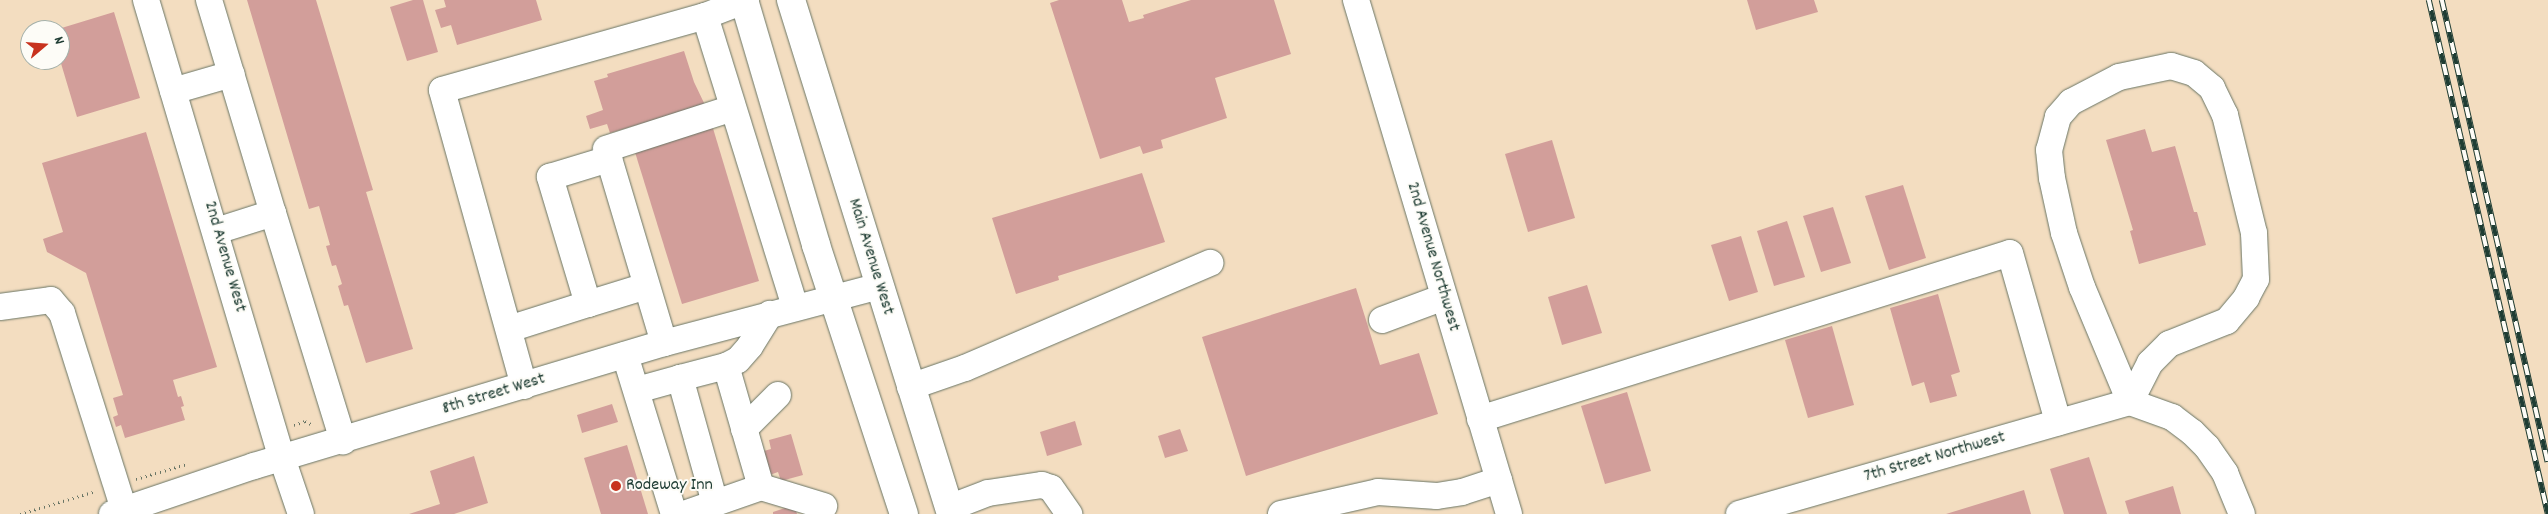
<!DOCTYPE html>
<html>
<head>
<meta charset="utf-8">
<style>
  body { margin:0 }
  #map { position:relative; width:2548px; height:514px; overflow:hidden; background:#f3ddc0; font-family:Dekko,sans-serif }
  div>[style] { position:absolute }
  .building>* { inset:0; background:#d29e9a }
  .path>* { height:3px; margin-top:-1.5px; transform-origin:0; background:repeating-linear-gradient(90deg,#697565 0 1px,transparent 0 5px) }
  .roads { filter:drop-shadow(0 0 1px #697565) drop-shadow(0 0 1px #697565) }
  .minor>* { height:26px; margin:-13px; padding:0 13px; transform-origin:13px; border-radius:13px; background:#fff }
  .major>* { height:28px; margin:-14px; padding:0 14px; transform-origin:14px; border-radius:14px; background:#fff }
  .rail>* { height:5.5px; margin-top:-2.75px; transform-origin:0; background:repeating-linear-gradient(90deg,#fdfcf7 0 11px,#1f3d34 0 22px); box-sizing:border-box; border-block:1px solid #1f3d34 }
  .dots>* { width:14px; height:14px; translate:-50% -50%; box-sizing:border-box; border:2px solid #fdfcf7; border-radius:50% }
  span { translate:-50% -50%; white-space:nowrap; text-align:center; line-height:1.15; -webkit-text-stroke:4px #fdfcf7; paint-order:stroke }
  .street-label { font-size:18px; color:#1f3d34 }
  .poi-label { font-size:18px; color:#1f3d34 }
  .left { translate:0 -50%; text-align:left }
  .north { position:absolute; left:20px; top:20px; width:50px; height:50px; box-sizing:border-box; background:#fdfcf7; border:1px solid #a4b0a9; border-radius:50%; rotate:72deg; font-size:14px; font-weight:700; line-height:20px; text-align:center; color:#1f3d34 }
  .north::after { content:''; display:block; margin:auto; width:18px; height:22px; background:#c8321e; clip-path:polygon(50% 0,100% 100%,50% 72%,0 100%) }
</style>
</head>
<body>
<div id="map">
  <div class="building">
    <div style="clip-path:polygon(247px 0,316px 0,373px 190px,366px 192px,413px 349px,366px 363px,348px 305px,344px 306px,338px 286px,342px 284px,336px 265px,332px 266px,326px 246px,330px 245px,319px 206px,309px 209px)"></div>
    <div style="clip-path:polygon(413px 0,423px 0,438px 52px,407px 61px,390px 7px)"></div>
    <div style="clip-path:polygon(444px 0,536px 0,542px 20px,457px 45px,451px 25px,441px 28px,435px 10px,446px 7px)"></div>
    <div style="clip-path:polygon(1059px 0,1122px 0,1129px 22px,1144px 18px,1143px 15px,1191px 0,1274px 0,1291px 54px,1215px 78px,1227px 118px,1161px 140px,1163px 148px,1143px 154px,1140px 146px,1100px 159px,1050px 3px)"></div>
    <div style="clip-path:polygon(1747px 0,1814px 0,1818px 12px,1756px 30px)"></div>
    <div style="clip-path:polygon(114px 12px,140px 98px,77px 117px,60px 60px,60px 30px,55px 30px)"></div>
    <div style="clip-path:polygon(684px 51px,694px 82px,705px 105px,610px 133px,607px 124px,590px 129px,586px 116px,603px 110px,594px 81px,608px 77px,607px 74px)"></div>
    <div style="clip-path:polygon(712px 125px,759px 281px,682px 304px,634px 149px)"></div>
    <div style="clip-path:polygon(2145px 129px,2152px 152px,2175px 146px,2194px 212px,2197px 212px,2206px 245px,2139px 264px,2130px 231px,2133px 230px,2106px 140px)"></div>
    <div style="clip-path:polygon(146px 132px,217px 367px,173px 380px,178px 397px,181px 396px,184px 406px,181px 407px,185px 420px,125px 438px,121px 425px,116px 427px,113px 417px,118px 415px,113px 398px,123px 395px,86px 273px,47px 252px,43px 239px,63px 232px,42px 163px)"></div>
    <div style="clip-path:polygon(1552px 140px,1575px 218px,1528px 232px,1505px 154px)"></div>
    <div style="clip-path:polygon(1142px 173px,1165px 242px,1058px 276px,1059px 280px,1016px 294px,992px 218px)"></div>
    <div style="clip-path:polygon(1903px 185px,1926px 258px,1889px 270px,1865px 196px)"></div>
    <div style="clip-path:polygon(1833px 207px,1851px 263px,1821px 272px,1803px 216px)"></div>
    <div style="clip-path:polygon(1787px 221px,1805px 277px,1774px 286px,1757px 231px)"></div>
    <div style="clip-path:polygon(1741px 236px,1758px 292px,1729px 301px,1711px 245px)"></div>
    <div style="clip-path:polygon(1587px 285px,1602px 333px,1562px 345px,1548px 297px)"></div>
    <div style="clip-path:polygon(1356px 288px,1380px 365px,1419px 353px,1438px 414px,1246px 476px,1202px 337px)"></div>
    <div style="clip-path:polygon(1938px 294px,1960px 372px,1951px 375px,1957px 396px,1930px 403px,1924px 382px,1912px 386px,1890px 308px)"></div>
    <div style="clip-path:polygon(1832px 326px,1854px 405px,1808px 418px,1785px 340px)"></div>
    <div style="clip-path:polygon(1627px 392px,1651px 471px,1605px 484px,1581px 406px)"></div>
    <div style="clip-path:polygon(612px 404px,618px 422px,582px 433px,577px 415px)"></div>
    <div style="clip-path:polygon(1075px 421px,1082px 445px,1047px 456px,1040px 432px)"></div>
    <div style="clip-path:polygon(1180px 429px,1188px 451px,1165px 458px,1158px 436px)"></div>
    <div style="clip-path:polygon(791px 434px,803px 475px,781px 481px,778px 472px,767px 476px,760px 452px,771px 449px,769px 440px)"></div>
    <div style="clip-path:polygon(627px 445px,648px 514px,601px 514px,584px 458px)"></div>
    <div style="clip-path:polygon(474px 456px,488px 503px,454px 514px,409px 514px,440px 504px,430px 471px)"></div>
    <div style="clip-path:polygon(2089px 457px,2107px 514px,2064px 514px,2050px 469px)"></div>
    <div style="clip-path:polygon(2173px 486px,2181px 514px,2129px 514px,2125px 501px)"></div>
    <div style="clip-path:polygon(2024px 490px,2031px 514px,1946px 514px)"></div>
    <div style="clip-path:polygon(794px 505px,797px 514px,773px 514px,773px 512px)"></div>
  </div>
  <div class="path">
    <div style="left:294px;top:425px;width:12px;rotate:-20deg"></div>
    <div style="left:305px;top:421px;width:9px;rotate:27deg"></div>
    <div style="left:136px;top:479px;width:53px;rotate:-16.4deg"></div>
    <div style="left:20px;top:514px;width:79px;rotate:-16.8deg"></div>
  </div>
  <div class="roads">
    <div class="minor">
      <div style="left:146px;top:0;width:478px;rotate:73.5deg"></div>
      <div style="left:282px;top:458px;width:59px;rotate:71.3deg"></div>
      <div style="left:209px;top:0;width:222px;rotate:73.3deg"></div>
      <div style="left:273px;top:213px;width:60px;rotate:162.5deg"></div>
      <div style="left:1356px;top:0;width:536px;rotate:73.42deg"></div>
      <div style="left:705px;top:16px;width:305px;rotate:72.8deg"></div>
      <div style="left:173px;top:91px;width:61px;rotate:-16.1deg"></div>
      <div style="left:273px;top:213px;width:239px;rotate:72.9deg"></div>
      <div style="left:588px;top:304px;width:61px;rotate:-17.2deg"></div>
      <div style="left:0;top:307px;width:51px;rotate:-7.8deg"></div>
      <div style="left:51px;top:300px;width:17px;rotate:50deg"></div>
      <div style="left:62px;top:313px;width:207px;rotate:72.5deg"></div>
      <div style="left:1382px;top:320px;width:66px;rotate:-20.4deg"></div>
      <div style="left:509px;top:329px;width:83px;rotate:-17.6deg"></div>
      <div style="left:588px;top:304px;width:133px;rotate:-106.7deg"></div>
      <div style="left:550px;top:177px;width:62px;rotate:-17deg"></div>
      <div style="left:664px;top:343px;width:202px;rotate:-106.6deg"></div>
      <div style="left:606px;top:149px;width:133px;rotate:-17.9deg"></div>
      <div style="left:625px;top:355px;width:166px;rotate:72.9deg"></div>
      <div style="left:524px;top:386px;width:307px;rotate:-105.5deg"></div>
      <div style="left:442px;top:90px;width:273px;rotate:-15.7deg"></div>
      <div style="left:705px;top:16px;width:44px;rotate:-21.3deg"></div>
      <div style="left:910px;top:387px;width:58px;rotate:-19.1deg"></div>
      <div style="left:965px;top:368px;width:267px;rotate:-23.2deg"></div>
      <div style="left:637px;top:390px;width:45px;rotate:-15.6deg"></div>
      <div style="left:2130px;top:402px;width:44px;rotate:-62.9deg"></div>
      <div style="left:2150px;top:363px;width:27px;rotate:-45deg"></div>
      <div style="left:2169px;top:344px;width:62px;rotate:-21.6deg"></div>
      <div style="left:2227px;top:321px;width:30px;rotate:-50deg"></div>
      <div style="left:2246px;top:298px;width:21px;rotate:-62deg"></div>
      <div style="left:2256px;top:279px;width:46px;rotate:-92.5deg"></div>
      <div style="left:2254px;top:233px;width:122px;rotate:-103.8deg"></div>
      <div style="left:2225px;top:115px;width:30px;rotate:-116deg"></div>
      <div style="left:2212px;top:88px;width:23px;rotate:-140deg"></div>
      <div style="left:2194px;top:73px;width:24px;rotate:-163deg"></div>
      <div style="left:2171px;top:66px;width:53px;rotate:168.1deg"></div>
      <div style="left:2119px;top:77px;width:54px;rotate:152.5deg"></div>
      <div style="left:2071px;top:102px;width:20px;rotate:131deg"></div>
      <div style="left:2058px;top:117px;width:34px;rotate:105deg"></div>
      <div style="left:2049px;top:150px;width:28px;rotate:84deg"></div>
      <div style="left:2052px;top:178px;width:56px;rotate:77.7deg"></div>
      <div style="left:2064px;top:233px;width:57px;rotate:71.6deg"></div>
      <div style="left:2082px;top:287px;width:125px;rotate:67.3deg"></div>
      <div style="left:2130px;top:402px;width:45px;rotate:19.7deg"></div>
      <div style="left:2172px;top:417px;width:25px;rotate:37deg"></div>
      <div style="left:2192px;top:432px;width:21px;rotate:45deg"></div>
      <div style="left:2207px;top:447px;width:32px;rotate:55deg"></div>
      <div style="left:2225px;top:473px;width:44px;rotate:67.5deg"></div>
      <div style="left:1480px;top:419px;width:555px;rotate:-17.39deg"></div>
      <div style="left:2010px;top:253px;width:176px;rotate:74.1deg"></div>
      <div style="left:744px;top:429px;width:48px;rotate:-45deg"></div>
      <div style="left:761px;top:487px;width:66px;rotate:16.8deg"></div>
      <div style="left:715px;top:503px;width:130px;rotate:-105.6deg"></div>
      <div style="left:680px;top:378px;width:48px;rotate:-14.6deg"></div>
      <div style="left:949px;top:508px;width:42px;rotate:-21deg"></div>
      <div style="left:988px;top:493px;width:55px;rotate:-8.4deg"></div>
      <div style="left:1042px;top:485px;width:9px;rotate:18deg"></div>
      <div style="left:1051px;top:488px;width:32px;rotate:55deg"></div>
      <div style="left:112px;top:514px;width:150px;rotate:-18.7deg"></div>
      <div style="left:254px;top:466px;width:428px;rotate:-16.7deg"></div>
      <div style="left:664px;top:343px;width:222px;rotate:-14.8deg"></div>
      <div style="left:684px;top:514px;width:82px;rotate:-19.3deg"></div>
      <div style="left:761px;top:487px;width:126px;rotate:-106.1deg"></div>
      <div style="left:726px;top:366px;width:13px;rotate:-27deg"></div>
      <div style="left:738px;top:360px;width:18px;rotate:-49deg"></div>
      <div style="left:750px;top:346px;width:38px;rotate:-58deg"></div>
      <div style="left:1281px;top:514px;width:99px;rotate:-12.8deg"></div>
      <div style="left:1378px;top:492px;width:59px;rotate:3.9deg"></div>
      <div style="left:1437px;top:496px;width:25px;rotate:-9deg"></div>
      <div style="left:1462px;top:492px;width:39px;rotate:-18deg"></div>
      <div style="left:1739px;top:514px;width:407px;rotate:-16deg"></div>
    </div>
    <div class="major">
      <div style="left:744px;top:0;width:255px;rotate:73.6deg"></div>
      <div style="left:816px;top:245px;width:283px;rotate:71.9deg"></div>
      <div style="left:791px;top:0;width:538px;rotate:72.71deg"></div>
    </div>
  </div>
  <div class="rail">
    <div style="left:2429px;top:0;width:528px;rotate:76.96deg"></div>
    <div style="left:2442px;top:0;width:474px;rotate:77.1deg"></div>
  </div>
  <div class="dots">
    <div style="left:616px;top:486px;background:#c8321e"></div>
  </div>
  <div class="street-label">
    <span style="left:224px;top:257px;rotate:74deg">2nd Avenue West</span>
    <span style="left:870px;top:257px;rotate:73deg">Main Avenue West</span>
    <span style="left:1432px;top:257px;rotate:74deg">2nd Avenue Northwest</span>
    <span style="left:494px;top:395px;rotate:-17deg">8th Street West</span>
    <span style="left:1935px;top:458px;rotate:-16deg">7th Street Northwest</span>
  </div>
  <div class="poi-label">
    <span class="left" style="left:626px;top:486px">Rodeway Inn</span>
  </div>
  <div class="north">N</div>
</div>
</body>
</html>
